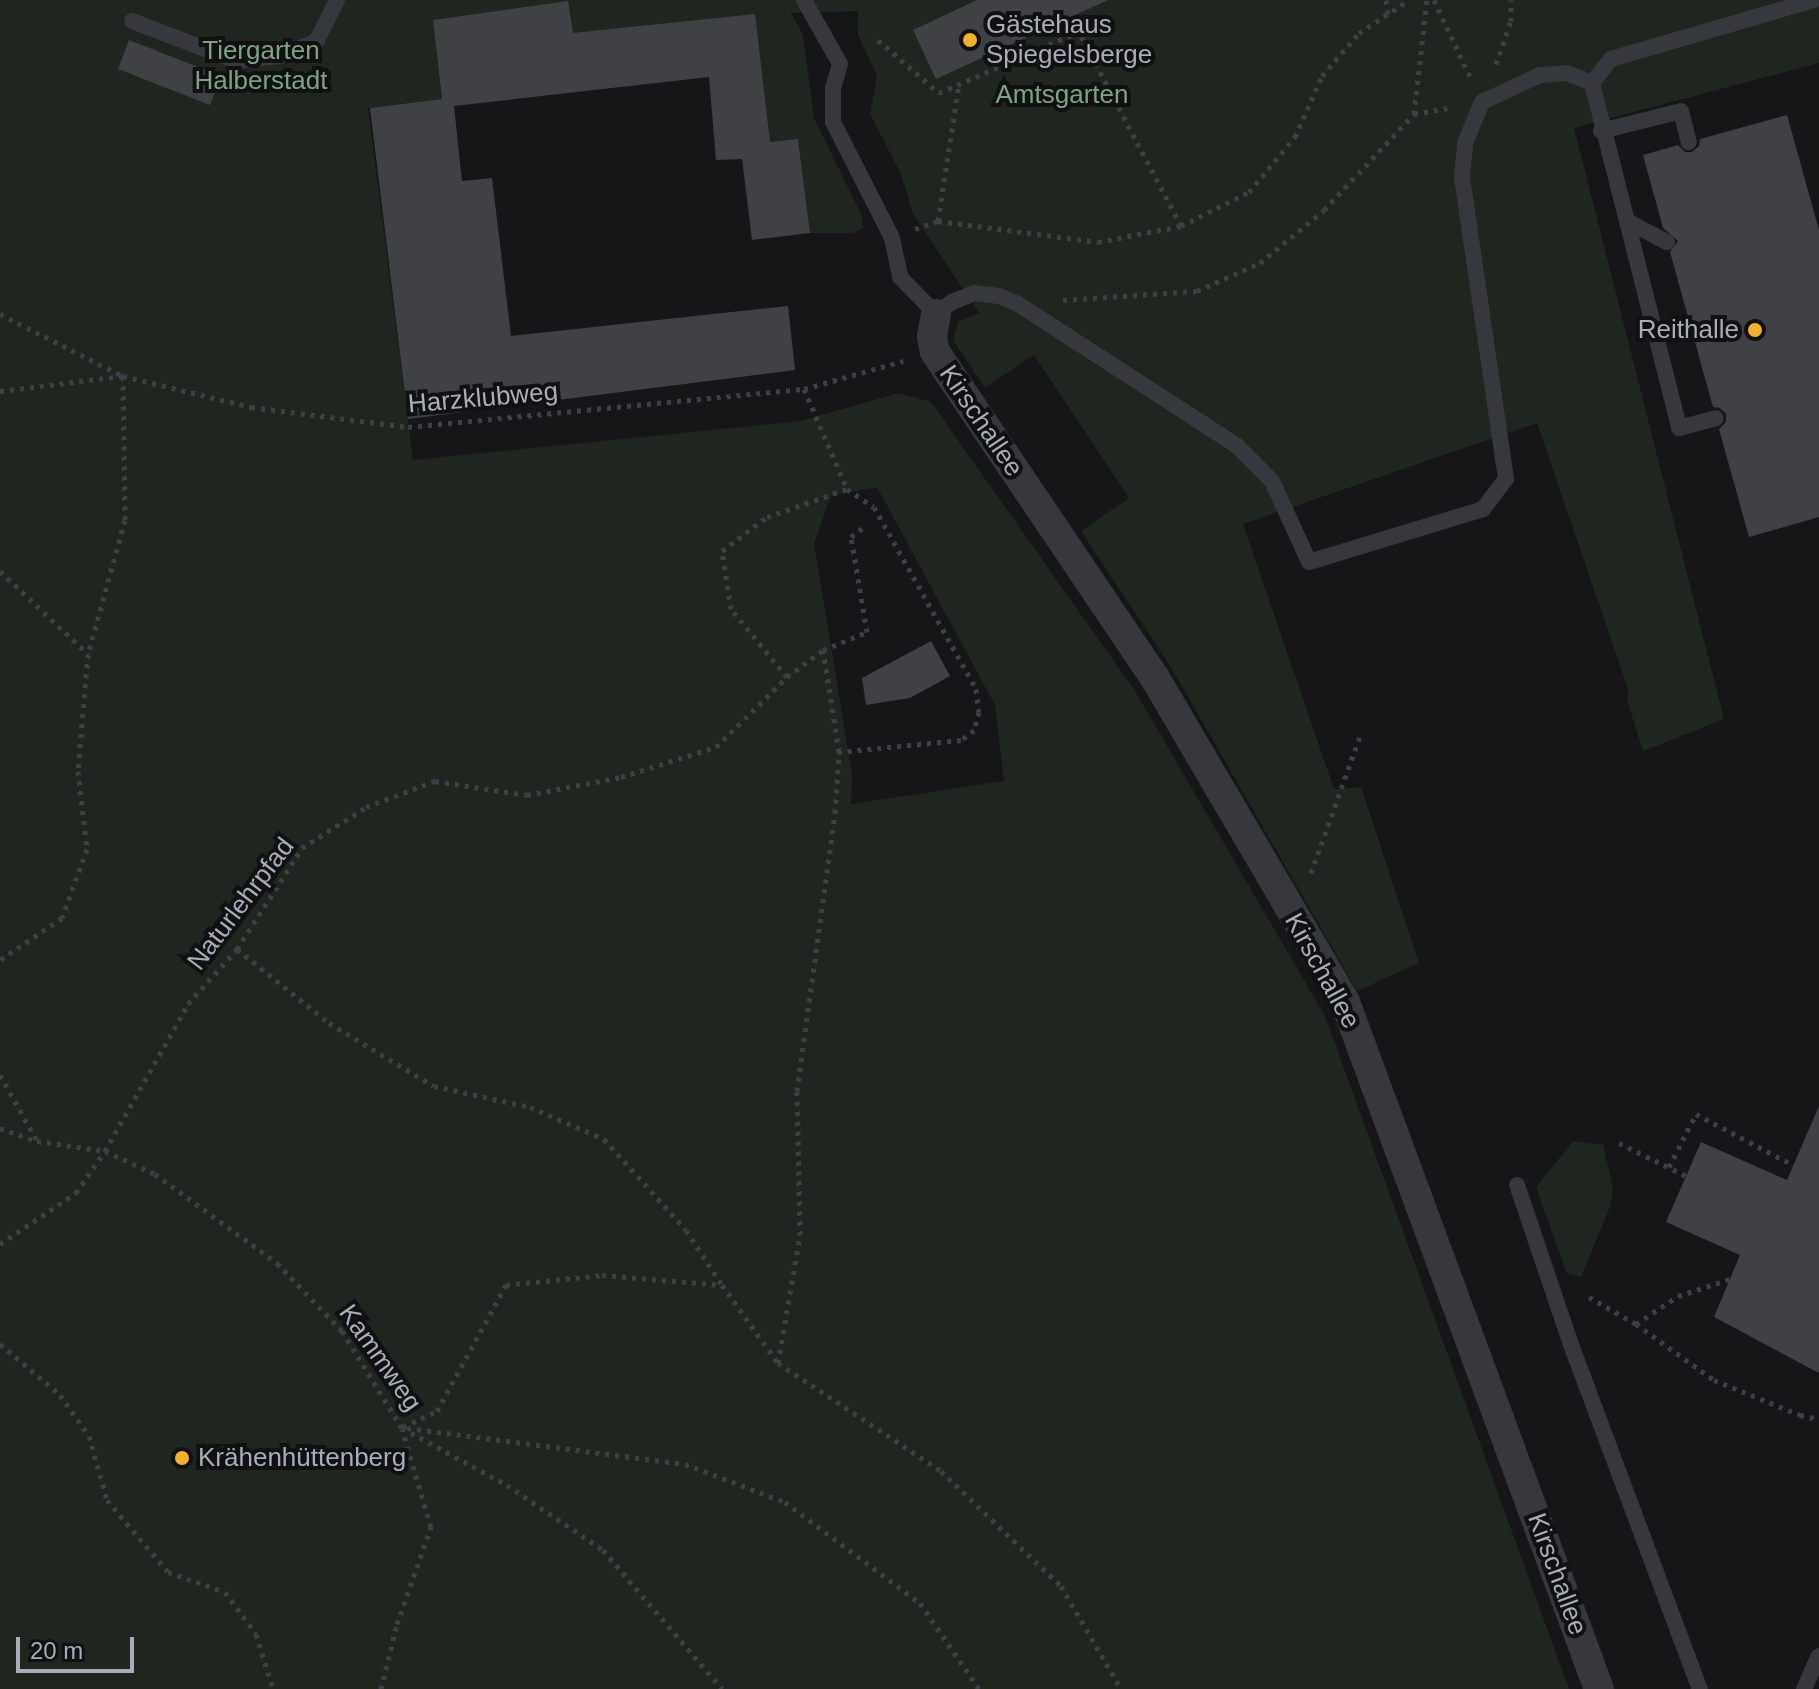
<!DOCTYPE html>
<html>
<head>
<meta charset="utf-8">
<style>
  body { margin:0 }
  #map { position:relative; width:1819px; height:1689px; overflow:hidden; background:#161618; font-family:Helvetica,sans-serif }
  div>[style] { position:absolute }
  .green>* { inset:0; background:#1e261f }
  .building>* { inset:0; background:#404145 }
  .path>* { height:5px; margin-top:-2.5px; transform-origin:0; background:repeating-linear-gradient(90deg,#3d3f44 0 4px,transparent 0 10px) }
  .service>* { height:16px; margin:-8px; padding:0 8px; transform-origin:8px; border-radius:8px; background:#37383d }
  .minor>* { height:30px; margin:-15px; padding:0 15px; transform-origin:15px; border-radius:15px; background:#37383d }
  .dots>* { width:22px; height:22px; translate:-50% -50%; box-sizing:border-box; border:4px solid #111113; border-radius:50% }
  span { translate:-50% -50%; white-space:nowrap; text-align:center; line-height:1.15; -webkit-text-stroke:8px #111113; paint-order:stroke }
  .poi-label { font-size:26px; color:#a8adb8 }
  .left { translate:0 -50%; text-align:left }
  .right { translate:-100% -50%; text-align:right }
  .park-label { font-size:26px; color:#7fa381 }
  .street-label { font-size:26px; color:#a8adb8 }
  .scale { position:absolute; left:16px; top:1637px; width:118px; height:36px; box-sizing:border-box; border:4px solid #a8adb8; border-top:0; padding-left:10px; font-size:24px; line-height:28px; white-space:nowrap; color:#a8adb8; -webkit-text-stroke:6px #111113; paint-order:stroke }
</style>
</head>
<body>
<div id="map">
  <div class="green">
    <div style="clip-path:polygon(evenodd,0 0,1819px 0,1819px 63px,1574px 128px,1724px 719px,1643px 751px,1627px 700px,1628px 689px,1537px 423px,1243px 524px,1334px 789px,1361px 787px,1419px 963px,1357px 991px,1172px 669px,1081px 531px,1129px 498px,1034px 355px,985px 388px,953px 340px,958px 322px,979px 313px,913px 214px,901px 174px,870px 114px,877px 76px,858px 35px,858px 11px,791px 13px,803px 35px,814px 118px,862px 216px,863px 228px,853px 233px,810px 233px,798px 139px,770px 142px,757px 71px,436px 49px,442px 99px,368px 108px,413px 460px,800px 421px,899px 393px,931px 402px,1135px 691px,1325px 1016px,1569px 1689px,0 1689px,0 0,877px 487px,995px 705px,1004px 781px,851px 804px,852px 775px,814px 543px,831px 496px,877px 487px)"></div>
    <div style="clip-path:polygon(1573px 1141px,1603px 1145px,1613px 1188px,1610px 1207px,1581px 1277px,1567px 1274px,1536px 1187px)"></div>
  </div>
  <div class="building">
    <div style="clip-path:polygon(977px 0,1108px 0,936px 79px,913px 30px)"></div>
    <div style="clip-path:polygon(568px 1px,573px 33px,755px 14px,770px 142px,798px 139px,810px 233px,752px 240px,742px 159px,716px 160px,709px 77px,454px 106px,462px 181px,492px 178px,511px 336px,788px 306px,795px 370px,408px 419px,370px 108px,442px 99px,433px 20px)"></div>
    <div style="clip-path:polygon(129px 40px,221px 76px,210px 105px,118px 69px)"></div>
    <div style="clip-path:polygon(1787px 115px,1819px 230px,1819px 517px,1749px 537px,1719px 429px,1726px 422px,1726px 414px,1720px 408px,1713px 407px,1670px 252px,1678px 241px,1663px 228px,1643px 155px,1678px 145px,1685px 152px,1692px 152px,1699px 146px,1700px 139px)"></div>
    <div style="clip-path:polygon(931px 641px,950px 676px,910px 698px,866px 705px,862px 678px)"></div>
    <div style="clip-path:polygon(1819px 1106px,1819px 1373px,1714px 1317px,1740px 1255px,1666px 1222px,1701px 1142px,1787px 1180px)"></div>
  </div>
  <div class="path">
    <div style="left:1386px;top:0;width:14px;rotate:82deg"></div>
    <div style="left:1434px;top:0;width:87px;rotate:64.9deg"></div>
    <div style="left:1072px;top:19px;width:234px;rotate:62.2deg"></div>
    <div style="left:878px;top:40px;width:81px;rotate:41deg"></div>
    <div style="left:939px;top:93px;width:152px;rotate:-23.7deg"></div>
    <div style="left:1496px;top:64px;width:46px;rotate:-70.8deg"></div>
    <div style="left:1511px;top:21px;width:21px;rotate:-90deg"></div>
    <div style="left:1414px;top:114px;width:115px;rotate:-83.5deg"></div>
    <div style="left:938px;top:221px;width:139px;rotate:-81.3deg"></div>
    <div style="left:915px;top:229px;width:24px;rotate:-19deg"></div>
    <div style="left:938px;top:221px;width:161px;rotate:7.5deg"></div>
    <div style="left:1098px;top:242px;width:85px;rotate:-10.9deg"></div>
    <div style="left:1181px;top:226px;width:76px;rotate:-26.6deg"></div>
    <div style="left:1249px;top:192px;width:72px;rotate:-50.1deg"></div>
    <div style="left:1295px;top:137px;width:67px;rotate:-66.1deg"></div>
    <div style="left:1322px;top:76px;width:57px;rotate:-49.3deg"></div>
    <div style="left:1359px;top:33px;width:60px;rotate:-33.4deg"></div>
    <div style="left:1063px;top:300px;width:134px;rotate:-3.8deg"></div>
    <div style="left:1197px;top:291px;width:69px;rotate:-24deg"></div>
    <div style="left:1260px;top:263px;width:83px;rotate:-39.6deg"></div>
    <div style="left:1324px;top:210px;width:132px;rotate:-46.8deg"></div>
    <div style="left:1414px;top:114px;width:36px;rotate:-10deg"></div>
    <div style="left:0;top:314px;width:138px;rotate:26.8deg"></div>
    <div style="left:123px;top:376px;width:132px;rotate:13.6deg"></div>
    <div style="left:251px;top:407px;width:158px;rotate:7.3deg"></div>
    <div style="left:408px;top:427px;width:398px;rotate:-5.5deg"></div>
    <div style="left:804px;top:389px;width:103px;rotate:-15.8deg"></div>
    <div style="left:804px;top:389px;width:109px;rotate:66.7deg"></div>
    <div style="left:847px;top:489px;width:32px;rotate:34deg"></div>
    <div style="left:874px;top:507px;width:209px;rotate:60.7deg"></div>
    <div style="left:976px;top:689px;width:23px;rotate:83deg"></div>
    <div style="left:979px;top:712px;width:19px;rotate:106deg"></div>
    <div style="left:974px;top:730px;width:16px;rotate:142deg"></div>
    <div style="left:961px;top:740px;width:123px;rotate:174.4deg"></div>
    <div style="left:0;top:391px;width:124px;rotate:-7deg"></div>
    <div style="left:123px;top:376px;width:144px;rotate:89.2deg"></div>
    <div style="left:125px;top:520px;width:139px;rotate:105.4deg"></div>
    <div style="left:88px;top:654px;width:117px;rotate:94.9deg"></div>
    <div style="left:78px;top:771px;width:79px;rotate:83.4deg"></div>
    <div style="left:87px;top:849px;width:73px;rotate:109.9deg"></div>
    <div style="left:62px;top:918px;width:75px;rotate:145.9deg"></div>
    <div style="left:0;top:571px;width:121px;rotate:43.3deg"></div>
    <div style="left:787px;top:677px;width:88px;rotate:-129.5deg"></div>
    <div style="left:731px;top:609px;width:59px;rotate:-98.8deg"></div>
    <div style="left:722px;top:551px;width:56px;rotate:-37.1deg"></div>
    <div style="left:767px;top:517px;width:85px;rotate:-19.3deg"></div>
    <div style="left:1311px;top:873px;width:149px;rotate:-70.3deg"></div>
    <div style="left:237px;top:949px;width:118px;rotate:38.8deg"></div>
    <div style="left:329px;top:1023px;width:122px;rotate:31deg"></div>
    <div style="left:434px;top:1086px;width:98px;rotate:12.3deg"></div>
    <div style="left:530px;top:1107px;width:81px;rotate:23.4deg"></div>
    <div style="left:604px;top:1139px;width:122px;rotate:48deg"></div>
    <div style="left:686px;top:1230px;width:66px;rotate:56.8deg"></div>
    <div style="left:0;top:1075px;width:76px;rotate:60.7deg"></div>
    <div style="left:37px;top:1141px;width:69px;rotate:8.4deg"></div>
    <div style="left:105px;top:1151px;width:55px;rotate:24.7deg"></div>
    <div style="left:155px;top:1174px;width:151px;rotate:36.1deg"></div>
    <div style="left:277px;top:1263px;width:94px;rotate:46.3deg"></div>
    <div style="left:342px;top:1331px;width:114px;rotate:58.3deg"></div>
    <div style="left:402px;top:1428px;width:119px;rotate:28.5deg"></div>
    <div style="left:507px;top:1485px;width:116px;rotate:34.1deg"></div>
    <div style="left:603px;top:1550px;width:183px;rotate:49.4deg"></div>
    <div style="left:0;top:1128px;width:38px;rotate:20deg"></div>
    <div style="left:1619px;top:1143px;width:75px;rotate:26.2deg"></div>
    <div style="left:1669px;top:1167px;width:59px;rotate:-63deg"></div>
    <div style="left:1696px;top:1114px;width:110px;rotate:27.7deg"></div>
    <div style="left:0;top:1244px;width:92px;rotate:-33.9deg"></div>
    <div style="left:76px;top:1193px;width:51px;rotate:-55.4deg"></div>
    <div style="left:105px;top:1151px;width:169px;rotate:-60.5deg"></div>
    <div style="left:188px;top:1004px;width:74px;rotate:-48.3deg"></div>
    <div style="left:237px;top:949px;width:120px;rotate:-57.2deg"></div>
    <div style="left:302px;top:848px;width:76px;rotate:-32.6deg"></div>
    <div style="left:366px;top:807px;width:74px;rotate:-20.6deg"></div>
    <div style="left:435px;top:781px;width:93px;rotate:8.7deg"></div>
    <div style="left:527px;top:795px;width:96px;rotate:-10.8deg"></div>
    <div style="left:621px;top:777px;width:100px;rotate:-17.5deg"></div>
    <div style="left:716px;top:747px;width:100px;rotate:-44.6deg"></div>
    <div style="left:787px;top:677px;width:45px;rotate:-36.9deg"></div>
    <div style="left:823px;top:650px;width:48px;rotate:-22.2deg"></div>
    <div style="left:867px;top:632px;width:96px;rotate:-99.6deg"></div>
    <div style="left:851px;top:537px;width:18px;rotate:-38deg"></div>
    <div style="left:1589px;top:1297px;width:54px;rotate:29.9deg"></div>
    <div style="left:1636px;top:1324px;width:96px;rotate:35.7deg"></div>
    <div style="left:1714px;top:1380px;width:93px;rotate:22.1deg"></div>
    <div style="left:1800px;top:1415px;width:19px;rotate:12deg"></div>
    <div style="left:1636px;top:1324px;width:50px;rotate:-33.7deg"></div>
    <div style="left:1678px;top:1296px;width:55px;rotate:-18.1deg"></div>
    <div style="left:0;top:1344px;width:79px;rotate:40.4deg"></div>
    <div style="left:60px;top:1395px;width:50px;rotate:54.7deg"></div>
    <div style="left:89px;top:1436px;width:66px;rotate:74.3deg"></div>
    <div style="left:107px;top:1500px;width:94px;rotate:49.7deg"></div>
    <div style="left:168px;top:1572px;width:60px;rotate:19.3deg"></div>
    <div style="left:225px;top:1592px;width:52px;rotate:53.6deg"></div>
    <div style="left:256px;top:1634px;width:58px;rotate:72.8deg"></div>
    <div style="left:778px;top:1363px;width:130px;rotate:-80.2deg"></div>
    <div style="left:800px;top:1235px;width:144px;rotate:-91.2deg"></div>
    <div style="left:797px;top:1091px;width:281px;rotate:-82.2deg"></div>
    <div style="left:835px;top:813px;width:61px;rotate:-86.2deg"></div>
    <div style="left:839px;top:752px;width:103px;rotate:-98.9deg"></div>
    <div style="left:403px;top:1427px;width:38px;rotate:-25deg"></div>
    <div style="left:437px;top:1411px;width:144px;rotate:-61.3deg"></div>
    <div style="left:506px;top:1285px;width:97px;rotate:-5.9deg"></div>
    <div style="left:602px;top:1275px;width:120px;rotate:4.8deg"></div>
    <div style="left:722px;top:1285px;width:96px;rotate:54.3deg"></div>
    <div style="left:778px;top:1363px;width:196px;rotate:33.5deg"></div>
    <div style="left:941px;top:1471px;width:166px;rotate:43.8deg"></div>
    <div style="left:1061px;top:1586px;width:119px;rotate:59.8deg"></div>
    <div style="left:407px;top:1428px;width:280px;rotate:7.4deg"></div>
    <div style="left:685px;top:1464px;width:107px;rotate:20.8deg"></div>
    <div style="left:785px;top:1502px;width:169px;rotate:36.8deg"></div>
    <div style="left:920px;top:1603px;width:104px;rotate:55.5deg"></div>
    <div style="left:381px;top:1689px;width:67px;rotate:-76.2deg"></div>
    <div style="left:397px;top:1624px;width:103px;rotate:-70.7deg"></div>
    <div style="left:431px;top:1527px;width:102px;rotate:-106.5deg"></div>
  </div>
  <div class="service">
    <div style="left:804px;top:0;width:73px;rotate:60.6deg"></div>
    <div style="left:840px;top:64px;width:25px;rotate:106deg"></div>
    <div style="left:833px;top:88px;width:34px;rotate:90deg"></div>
    <div style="left:833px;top:122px;width:130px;rotate:63deg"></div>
    <div style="left:892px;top:238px;width:40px;rotate:78deg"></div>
    <div style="left:900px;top:277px;width:52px;rotate:45.8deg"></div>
    <div style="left:936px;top:314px;width:20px;rotate:-37deg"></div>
    <div style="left:952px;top:302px;width:24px;rotate:-22deg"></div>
    <div style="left:974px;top:293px;width:25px;rotate:7deg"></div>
    <div style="left:999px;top:296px;width:21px;rotate:23deg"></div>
    <div style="left:1018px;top:304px;width:260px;rotate:32.9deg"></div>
    <div style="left:1236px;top:445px;width:51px;rotate:45deg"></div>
    <div style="left:1272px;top:481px;width:89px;rotate:65.4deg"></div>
    <div style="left:1309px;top:562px;width:182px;rotate:-16.9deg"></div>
    <div style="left:1483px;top:509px;width:38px;rotate:-53deg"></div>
    <div style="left:1506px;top:479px;width:303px;rotate:-98.3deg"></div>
    <div style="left:1462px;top:179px;width:36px;rotate:-85deg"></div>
    <div style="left:1465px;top:143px;width:44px;rotate:-67.5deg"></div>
    <div style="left:1482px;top:102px;width:64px;rotate:-25deg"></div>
    <div style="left:1540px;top:75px;width:27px;rotate:-4deg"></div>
    <div style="left:1567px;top:73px;width:27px;rotate:22deg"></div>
    <div style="left:132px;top:21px;width:112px;rotate:20.9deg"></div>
    <div style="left:237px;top:61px;width:42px;rotate:-6.8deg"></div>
    <div style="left:279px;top:56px;width:40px;rotate:-21deg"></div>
    <div style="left:316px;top:42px;width:47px;rotate:-63.4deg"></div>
    <div style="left:1592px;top:83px;width:356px;rotate:75.8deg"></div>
    <div style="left:1679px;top:428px;width:38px;rotate:-15deg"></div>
    <div style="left:1592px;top:83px;width:31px;rotate:-52deg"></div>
    <div style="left:1611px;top:59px;width:211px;rotate:-16.2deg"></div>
    <div style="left:1601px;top:131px;width:82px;rotate:-14deg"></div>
    <div style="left:1681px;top:111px;width:32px;rotate:76deg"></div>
    <div style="left:1629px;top:222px;width:43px;rotate:27.8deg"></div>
    <div style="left:1517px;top:1185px;width:166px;rotate:71.3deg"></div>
    <div style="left:1570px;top:1342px;width:371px;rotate:69.5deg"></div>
    <div style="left:1804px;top:1689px;width:36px;rotate:-66deg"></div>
  </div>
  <div class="minor">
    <div style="left:936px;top:314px;width:23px;rotate:100deg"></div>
    <div style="left:932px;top:337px;width:15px;rotate:79deg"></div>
    <div style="left:935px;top:352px;width:393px;rotate:56deg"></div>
    <div style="left:1155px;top:678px;width:376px;rotate:59.6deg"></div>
    <div style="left:1345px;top:1002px;width:732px;rotate:69.71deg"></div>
  </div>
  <div class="dots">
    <div style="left:970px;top:40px;background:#f2b134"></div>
    <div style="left:1755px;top:330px;background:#f2b134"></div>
    <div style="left:182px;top:1458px;background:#f2b134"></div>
  </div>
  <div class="poi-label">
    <span class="left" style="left:986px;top:40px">Gästehaus<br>Spiegelsberge</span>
    <span class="right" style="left:1739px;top:330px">Reithalle</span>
    <span class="left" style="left:198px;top:1458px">Krähenhüttenberg</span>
  </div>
  <div class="park-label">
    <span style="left:261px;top:66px">Tiergarten<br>Halberstadt</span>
    <span style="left:1062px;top:95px">Amtsgarten</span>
  </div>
  <div class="street-label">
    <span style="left:483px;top:398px;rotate:-5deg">Harzklubweg</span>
    <span style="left:981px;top:421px;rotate:56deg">Kirschallee</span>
    <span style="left:241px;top:904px;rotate:-53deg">Naturlehrpfad</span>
    <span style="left:1322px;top:971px;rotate:61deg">Kirschallee</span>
    <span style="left:380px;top:1358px;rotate:55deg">Kammweg</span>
    <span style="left:1557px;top:1574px;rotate:70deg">Kirschallee</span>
  </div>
  <div class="scale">20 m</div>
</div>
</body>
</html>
